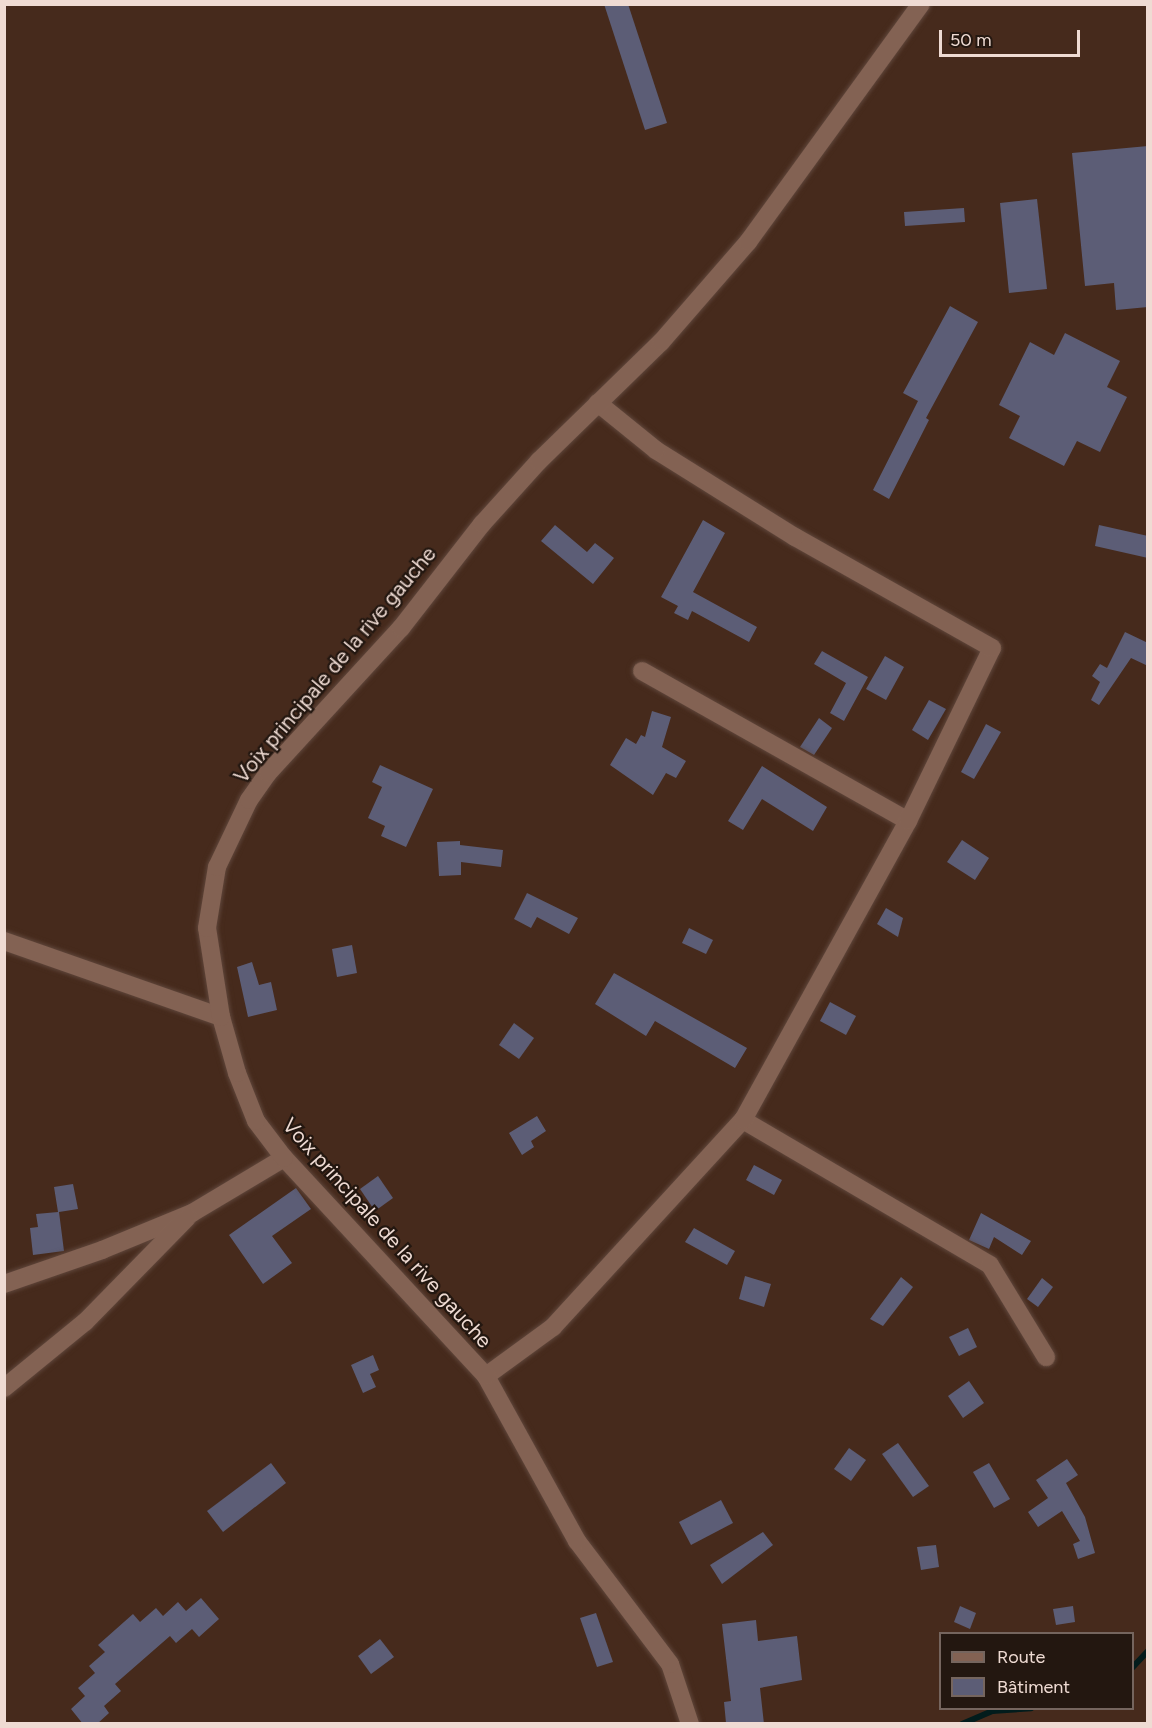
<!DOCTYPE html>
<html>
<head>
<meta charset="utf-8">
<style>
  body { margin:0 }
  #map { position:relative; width:1152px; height:1728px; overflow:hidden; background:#462a1c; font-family:Figtree,sans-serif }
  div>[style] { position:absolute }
  .stream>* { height:6px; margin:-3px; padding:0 3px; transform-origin:3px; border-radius:3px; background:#021c1c }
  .building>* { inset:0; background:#5c5d76 }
  .roads { filter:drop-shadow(0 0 2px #5f463b) drop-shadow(0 0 2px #5f463b) }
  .minor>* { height:18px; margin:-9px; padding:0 9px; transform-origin:9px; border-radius:9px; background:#836253 }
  span { translate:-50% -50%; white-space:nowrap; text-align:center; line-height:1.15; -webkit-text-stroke:4.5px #231710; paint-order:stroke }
  .street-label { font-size:21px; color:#efdbd3 }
  .frame { position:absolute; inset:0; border:6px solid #efdbd3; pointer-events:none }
  .legend { position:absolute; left:939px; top:1632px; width:195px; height:78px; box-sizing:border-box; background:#231710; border:2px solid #75655e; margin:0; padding:8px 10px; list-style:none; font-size:18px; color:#efdbd3 }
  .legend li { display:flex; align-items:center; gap:12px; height:30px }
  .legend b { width:30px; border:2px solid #75655e }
  .scale { position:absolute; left:939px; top:30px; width:141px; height:27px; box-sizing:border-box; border:3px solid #efdbd3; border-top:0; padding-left:8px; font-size:18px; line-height:21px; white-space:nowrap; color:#efdbd3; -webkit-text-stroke:4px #231710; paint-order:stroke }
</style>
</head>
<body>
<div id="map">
  <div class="stream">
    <div style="left:1132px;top:1668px;width:23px;rotate:-47deg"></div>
    <div style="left:962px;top:1724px;width:33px;rotate:-23deg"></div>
    <div style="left:992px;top:1711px;width:39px;rotate:-4deg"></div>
  </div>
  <div class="building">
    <div style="clip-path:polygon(604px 4px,628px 4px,667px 123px,645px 130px)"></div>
    <div style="clip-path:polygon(1148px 146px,1148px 307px,1116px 310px,1114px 283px,1085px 286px,1072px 153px)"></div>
    <div style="clip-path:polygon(1037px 199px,1047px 289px,1009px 293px,1000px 203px)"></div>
    <div style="clip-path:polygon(964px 208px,965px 222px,905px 226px,904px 212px)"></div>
    <div style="clip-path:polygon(950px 306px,978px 322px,926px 418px,929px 420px,889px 499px,873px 490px,918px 401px,903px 393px)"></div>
    <div style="clip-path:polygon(1065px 333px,1120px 361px,1107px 387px,1127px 397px,1100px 452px,1077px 441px,1064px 466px,1009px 438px,1020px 416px,999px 405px,1030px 342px,1054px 355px)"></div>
    <div style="clip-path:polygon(703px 520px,725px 533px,693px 592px,757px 627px,749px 642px,692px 611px,688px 620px,674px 613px,678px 606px,661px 597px)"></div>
    <div style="clip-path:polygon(555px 525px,587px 552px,595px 543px,614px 558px,593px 584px,541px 541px)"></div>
    <div style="clip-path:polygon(1099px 525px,1148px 536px,1148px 558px,1095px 546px)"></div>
    <div style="clip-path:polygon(1125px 632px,1148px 643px,1148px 666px,1131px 658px,1099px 705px,1091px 700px,1100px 682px,1092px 676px,1100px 664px,1107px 668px)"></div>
    <div style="clip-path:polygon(822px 651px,868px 677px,844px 721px,830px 713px,846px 683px,814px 664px)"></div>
    <div style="clip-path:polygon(885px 656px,904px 667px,886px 700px,866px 689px)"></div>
    <div style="clip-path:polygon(929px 700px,946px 709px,928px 740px,912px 730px)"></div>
    <div style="clip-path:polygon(652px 711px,671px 717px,662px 747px,686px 761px,676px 778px,666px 773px,653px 795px,610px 765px,626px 738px,636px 744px,641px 735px,645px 737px)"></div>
    <div style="clip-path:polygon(819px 718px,832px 728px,814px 755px,800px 747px)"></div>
    <div style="clip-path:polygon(986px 724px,1001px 732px,974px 779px,961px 772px)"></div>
    <div style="clip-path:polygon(380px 765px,433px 789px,406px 847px,381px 836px,385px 826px,368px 818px,382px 787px,372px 782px)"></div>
    <div style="clip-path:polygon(762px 766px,827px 807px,813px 831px,762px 799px,743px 830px,728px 821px)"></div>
    <div style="clip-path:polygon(962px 840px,989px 858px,975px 880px,947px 862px)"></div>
    <div style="clip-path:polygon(460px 841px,460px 845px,503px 850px,501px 867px,461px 862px,461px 875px,439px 876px,437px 842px)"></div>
    <div style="clip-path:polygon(527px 893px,578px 918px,569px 934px,537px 917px,531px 928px,514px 919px)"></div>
    <div style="clip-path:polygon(886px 908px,903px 918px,898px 937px,877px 924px)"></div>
    <div style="clip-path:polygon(689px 928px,713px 940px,706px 954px,682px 943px)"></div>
    <div style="clip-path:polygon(352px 945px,357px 973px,337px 977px,332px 949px)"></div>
    <div style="clip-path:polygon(252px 962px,259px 985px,271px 982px,277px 1010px,248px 1017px,237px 967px)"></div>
    <div style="clip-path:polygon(614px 973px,747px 1048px,735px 1068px,655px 1021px,646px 1036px,595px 1004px)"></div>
    <div style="clip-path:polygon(830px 1002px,856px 1016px,846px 1035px,820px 1021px)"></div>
    <div style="clip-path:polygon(514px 1023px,534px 1038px,519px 1059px,499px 1045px)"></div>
    <div style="clip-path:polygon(537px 1116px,546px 1131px,531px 1141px,534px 1147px,522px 1155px,509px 1133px)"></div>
    <div style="clip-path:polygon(754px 1165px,782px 1180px,774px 1195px,746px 1180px)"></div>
    <div style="clip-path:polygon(378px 1176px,393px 1198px,375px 1211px,360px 1189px)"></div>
    <div style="clip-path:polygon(73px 1184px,78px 1209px,59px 1212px,64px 1251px,33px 1255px,30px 1228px,38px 1227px,36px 1214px,58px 1212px,54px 1187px)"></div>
    <div style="clip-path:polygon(296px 1188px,311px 1209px,272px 1236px,292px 1263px,263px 1284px,229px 1235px)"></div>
    <div style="clip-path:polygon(981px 1213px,1031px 1241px,1022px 1255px,994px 1237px,989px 1249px,969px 1240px)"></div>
    <div style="clip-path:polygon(694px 1228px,735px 1251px,727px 1265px,685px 1242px)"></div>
    <div style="clip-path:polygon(745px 1276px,771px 1284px,764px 1307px,739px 1299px)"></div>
    <div style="clip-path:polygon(901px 1277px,913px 1287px,883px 1326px,870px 1319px)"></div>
    <div style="clip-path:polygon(1042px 1278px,1053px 1287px,1038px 1307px,1027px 1299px)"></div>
    <div style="clip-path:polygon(968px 1328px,977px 1347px,959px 1356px,949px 1337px)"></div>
    <div style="clip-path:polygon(373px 1355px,379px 1370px,370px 1374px,376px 1387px,363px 1393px,351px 1365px)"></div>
    <div style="clip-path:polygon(969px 1381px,984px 1403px,963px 1418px,948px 1396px)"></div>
    <div style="clip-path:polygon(898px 1443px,929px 1486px,913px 1497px,882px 1454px)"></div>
    <div style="clip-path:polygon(849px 1448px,866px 1460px,851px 1481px,834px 1469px)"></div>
    <div style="clip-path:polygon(1067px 1459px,1078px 1475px,1066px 1483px,1085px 1517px,1095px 1553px,1078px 1559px,1073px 1544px,1080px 1541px,1062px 1511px,1038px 1527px,1028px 1512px,1048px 1498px,1036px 1480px)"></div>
    <div style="clip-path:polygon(271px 1463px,286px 1483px,223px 1532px,207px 1511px)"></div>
    <div style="clip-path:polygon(989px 1463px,1010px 1499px,994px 1508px,973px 1472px)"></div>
    <div style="clip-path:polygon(721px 1500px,733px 1523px,691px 1545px,679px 1522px)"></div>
    <div style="clip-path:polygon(763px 1532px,773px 1545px,722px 1584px,710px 1565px)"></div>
    <div style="clip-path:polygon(936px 1545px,939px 1567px,921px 1570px,917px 1547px)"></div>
    <div style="clip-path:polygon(201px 1598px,219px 1619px,199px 1637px,192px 1629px,176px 1643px,170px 1636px,115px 1684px,121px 1691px,104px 1706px,109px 1713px,97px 1724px,83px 1724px,71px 1709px,85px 1696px,78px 1688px,95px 1673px,89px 1666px,105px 1652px,98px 1645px,133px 1614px,140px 1622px,156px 1608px,163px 1616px,178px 1602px,186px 1611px)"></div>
    <div style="clip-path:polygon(960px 1606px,976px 1613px,970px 1629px,954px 1622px)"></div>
    <div style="clip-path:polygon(1073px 1606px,1075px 1622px,1056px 1625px,1053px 1609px)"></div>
    <div style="clip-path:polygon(596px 1613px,613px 1662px,597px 1667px,580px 1618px)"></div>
    <div style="clip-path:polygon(756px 1620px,758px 1641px,797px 1636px,802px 1680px,760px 1688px,764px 1724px,726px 1723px,724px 1702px,731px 1701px,722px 1624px)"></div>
    <div style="clip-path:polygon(380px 1639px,394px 1657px,371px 1674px,358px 1656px)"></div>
  </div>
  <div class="roads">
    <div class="minor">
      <div style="left:642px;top:671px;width:305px;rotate:29.4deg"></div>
      <div style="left:4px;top:941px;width:230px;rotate:19.3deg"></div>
      <div style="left:743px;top:1120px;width:286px;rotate:30.4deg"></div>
      <div style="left:990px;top:1265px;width:108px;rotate:58.7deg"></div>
      <div style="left:4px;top:1284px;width:104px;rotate:-19.1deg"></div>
      <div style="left:102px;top:1250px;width:97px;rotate:-22.3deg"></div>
      <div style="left:192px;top:1213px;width:107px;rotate:-30.9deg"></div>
      <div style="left:486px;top:1376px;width:83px;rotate:-36.2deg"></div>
      <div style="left:553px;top:1327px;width:281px;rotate:-47.5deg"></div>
      <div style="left:743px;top:1120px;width:342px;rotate:-61.1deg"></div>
      <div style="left:908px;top:821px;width:192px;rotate:-64.1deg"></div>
      <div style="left:992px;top:648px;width:226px;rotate:-150.6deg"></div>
      <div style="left:795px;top:537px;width:164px;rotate:-148deg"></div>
      <div style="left:656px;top:450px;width:75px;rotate:-141deg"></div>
      <div style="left:4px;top:1388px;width:104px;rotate:-39.2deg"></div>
      <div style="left:85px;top:1322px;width:146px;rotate:-45.6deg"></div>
      <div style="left:690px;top:1724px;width:63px;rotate:-108.4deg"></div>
      <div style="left:670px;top:1664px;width:154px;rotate:-127.1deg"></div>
      <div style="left:577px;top:1541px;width:188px;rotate:-118.9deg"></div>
      <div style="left:486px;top:1376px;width:297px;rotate:-132.8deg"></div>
      <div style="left:284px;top:1158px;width:46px;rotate:-127.1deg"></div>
      <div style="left:256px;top:1121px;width:52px;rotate:-111.6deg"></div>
      <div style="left:237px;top:1073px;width:58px;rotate:-105.9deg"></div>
      <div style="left:221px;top:1017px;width:90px;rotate:-98.9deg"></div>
      <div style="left:207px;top:928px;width:62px;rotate:-80.7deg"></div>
      <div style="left:217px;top:867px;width:74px;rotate:-64.5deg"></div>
      <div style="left:249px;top:800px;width:33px;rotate:-55deg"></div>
      <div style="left:268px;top:773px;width:197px;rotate:-47.5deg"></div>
      <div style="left:401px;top:628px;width:132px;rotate:-52.1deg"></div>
      <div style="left:482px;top:524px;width:85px;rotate:-47.9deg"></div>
      <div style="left:539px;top:461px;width:170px;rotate:-44.3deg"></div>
      <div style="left:661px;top:342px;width:133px;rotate:-49deg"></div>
      <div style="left:748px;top:242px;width:294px;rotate:-54deg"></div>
    </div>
  </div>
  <div class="street-label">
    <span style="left:335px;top:665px;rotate:-50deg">Voix principale de la rive gauche</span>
    <span style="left:387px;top:1233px;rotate:48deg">Voix principale de la rive gauche</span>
  </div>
  <div class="frame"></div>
  <ul class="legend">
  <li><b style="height:8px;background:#836253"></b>Route</li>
  <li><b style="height:16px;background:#5c5d76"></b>Bâtiment</li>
  </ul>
  <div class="scale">50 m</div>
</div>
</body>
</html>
